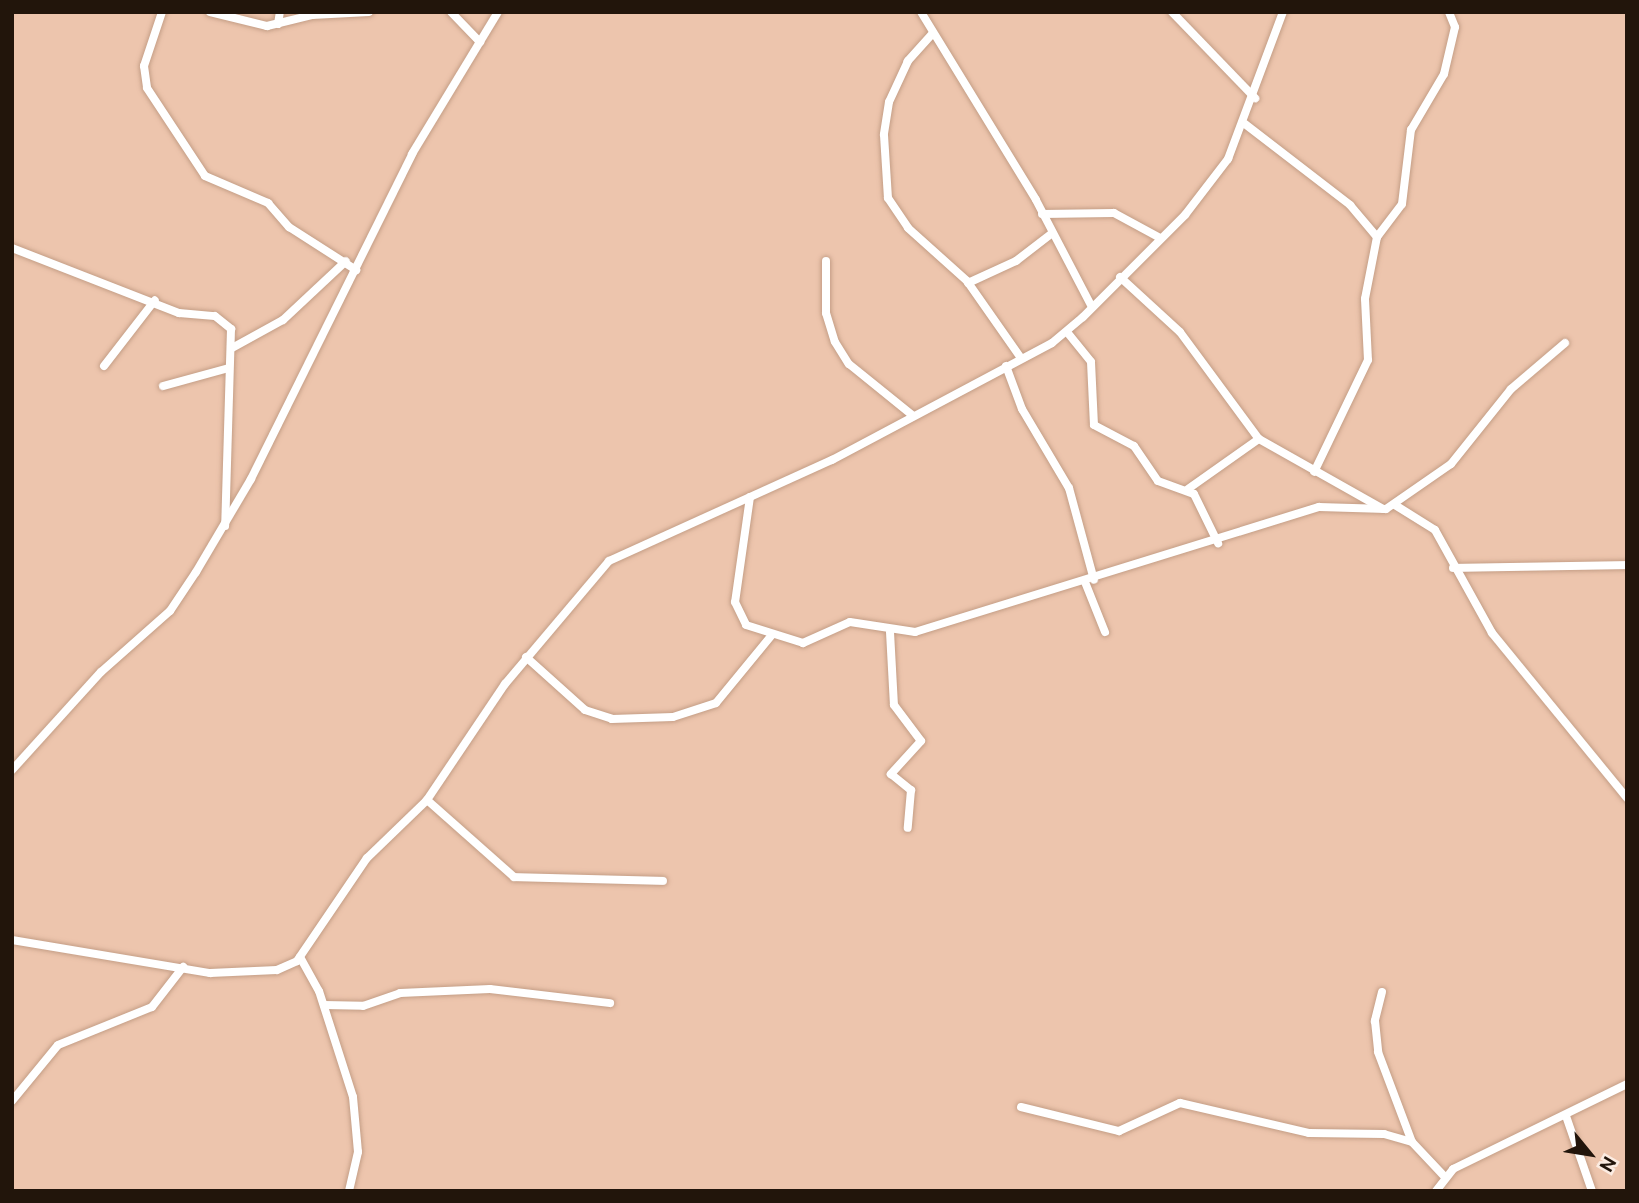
<!DOCTYPE html>
<html>
<head>
<meta charset="utf-8">
<style>
  body { margin:0 }
  #map { position:relative; width:1639px; height:1203px; overflow:hidden; background:#edc5ad; font-family:Ubuntu,sans-serif }
  div>[style] { position:absolute }
  .roads { filter:drop-shadow(0 0 2px #c49e86) drop-shadow(0 0 2px #c49e86) }
  .street>* { height:8px; margin:-4px; padding:0 4px; transform-origin:4px; border-radius:4px; background:#fff }
  span { translate:-50% -50%; white-space:nowrap; text-align:center; line-height:1.15; -webkit-text-stroke:7px #fcece2; paint-order:stroke }
  .frame { position:absolute; inset:0; border:14px solid #22150b; pointer-events:none }
  .north { position:absolute; left:1555px; top:1119px; width:70px; height:70px; -webkit-text-stroke:5px #fcece2; paint-order:stroke; rotate:120deg; font-size:19px; font-weight:700; line-height:28px; text-align:center; color:#22150b }
  .north::after { content:''; display:block; margin:auto; width:24px; height:32px; background:#22150b; clip-path:polygon(50% 0,100% 100%,50% 72%,0 100%) }
</style>
</head>
<body>
<div id="map">
  <div class="roads">
    <div class="street">
      <div style="left:162px;top:12px;width:57px;rotate:108.4deg"></div>
      <div style="left:144px;top:66px;width:22px;rotate:82deg"></div>
      <div style="left:147px;top:88px;width:105px;rotate:56.6deg"></div>
      <div style="left:205px;top:176px;width:69px;rotate:23.2deg"></div>
      <div style="left:268px;top:203px;width:32px;rotate:49deg"></div>
      <div style="left:289px;top:227px;width:80px;rotate:32.7deg"></div>
      <div style="left:210px;top:12px;width:59px;rotate:13.8deg"></div>
      <div style="left:267px;top:26px;width:46px;rotate:-13.7deg"></div>
      <div style="left:312px;top:15px;width:57px;rotate:-3deg"></div>
      <div style="left:451px;top:12px;width:42px;rotate:46deg"></div>
      <div style="left:921px;top:12px;width:220px;rotate:58.5deg"></div>
      <div style="left:1036px;top:200px;width:121px;rotate:62.4deg"></div>
      <div style="left:1172px;top:12px;width:120px;rotate:46deg"></div>
      <div style="left:278px;top:24px;width:12px;rotate:-81deg"></div>
      <div style="left:933px;top:33px;width:38px;rotate:132deg"></div>
      <div style="left:908px;top:61px;width:45px;rotate:114.9deg"></div>
      <div style="left:889px;top:102px;width:33px;rotate:99deg"></div>
      <div style="left:884px;top:135px;width:63px;rotate:86.4deg"></div>
      <div style="left:888px;top:198px;width:36px;rotate:56deg"></div>
      <div style="left:908px;top:228px;width:79px;rotate:41.9deg"></div>
      <div style="left:967px;top:281px;width:94px;rotate:55deg"></div>
      <div style="left:1245px;top:124px;width:133px;rotate:37.6deg"></div>
      <div style="left:1350px;top:205px;width:42px;rotate:49.8deg"></div>
      <div style="left:1377px;top:237px;width:63px;rotate:101deg"></div>
      <div style="left:1365px;top:299px;width:61px;rotate:87.2deg"></div>
      <div style="left:1368px;top:360px;width:124px;rotate:115.7deg"></div>
      <div style="left:1042px;top:214px;width:72px;rotate:-0.8deg"></div>
      <div style="left:1114px;top:213px;width:52px;rotate:28.5deg"></div>
      <div style="left:1377px;top:237px;width:41px;rotate:-52.9deg"></div>
      <div style="left:1402px;top:204px;width:75px;rotate:-83.1deg"></div>
      <div style="left:1411px;top:130px;width:65px;rotate:-59.5deg"></div>
      <div style="left:1444px;top:74px;width:48px;rotate:-76.8deg"></div>
      <div style="left:1455px;top:27px;width:16px;rotate:-112deg"></div>
      <div style="left:12px;top:248px;width:179px;rotate:21.3deg"></div>
      <div style="left:179px;top:313px;width:36px;rotate:5deg"></div>
      <div style="left:215px;top:316px;width:21px;rotate:39deg"></div>
      <div style="left:231px;top:329px;width:197px;rotate:91.7deg"></div>
      <div style="left:826px;top:261px;width:52px;rotate:90deg"></div>
      <div style="left:826px;top:313px;width:30px;rotate:73deg"></div>
      <div style="left:835px;top:342px;width:26px;rotate:58deg"></div>
      <div style="left:849px;top:364px;width:81px;rotate:39deg"></div>
      <div style="left:1120px;top:277px;width:81px;rotate:42.5deg"></div>
      <div style="left:1180px;top:332px;width:133px;rotate:53.6deg"></div>
      <div style="left:1259px;top:439px;width:142px;rotate:29.4deg"></div>
      <div style="left:968px;top:283px;width:53px;rotate:-24.6deg"></div>
      <div style="left:1016px;top:261px;width:44px;rotate:-37.6deg"></div>
      <div style="left:1067px;top:332px;width:38px;rotate:51deg"></div>
      <div style="left:1091px;top:362px;width:63px;rotate:87.3deg"></div>
      <div style="left:1094px;top:425px;width:45px;rotate:27.7deg"></div>
      <div style="left:1134px;top:446px;width:42px;rotate:55.6deg"></div>
      <div style="left:1158px;top:481px;width:38px;rotate:20deg"></div>
      <div style="left:1194px;top:494px;width:55px;rotate:63.9deg"></div>
      <div style="left:232px;top:348px;width:58px;rotate:-28.8deg"></div>
      <div style="left:283px;top:320px;width:86px;rotate:-43.1deg"></div>
      <div style="left:104px;top:366px;width:83px;rotate:-52.3deg"></div>
      <div style="left:1006px;top:366px;width:46px;rotate:69.6deg"></div>
      <div style="left:1022px;top:409px;width:92px;rotate:59.3deg"></div>
      <div style="left:1069px;top:488px;width:95px;rotate:74.8deg"></div>
      <div style="left:163px;top:386px;width:68px;rotate:-15.3deg"></div>
      <div style="left:1188px;top:489px;width:87px;rotate:-35.2deg"></div>
      <div style="left:750px;top:497px;width:106px;rotate:98.1deg"></div>
      <div style="left:735px;top:602px;width:25px;rotate:64deg"></div>
      <div style="left:746px;top:625px;width:60px;rotate:17.5deg"></div>
      <div style="left:803px;top:643px;width:51px;rotate:-24.1deg"></div>
      <div style="left:850px;top:622px;width:66px;rotate:8.7deg"></div>
      <div style="left:915px;top:632px;width:423px;rotate:-17.2deg"></div>
      <div style="left:1319px;top:507px;width:67px;rotate:1.7deg"></div>
      <div style="left:1386px;top:509px;width:79px;rotate:-34.7deg"></div>
      <div style="left:1451px;top:464px;width:96px;rotate:-51.3deg"></div>
      <div style="left:1511px;top:389px;width:71px;rotate:-40.4deg"></div>
      <div style="left:1395px;top:505px;width:47px;rotate:32deg"></div>
      <div style="left:1435px;top:530px;width:118px;rotate:61deg"></div>
      <div style="left:1492px;top:633px;width:213px;rotate:50.7deg"></div>
      <div style="left:1453px;top:568px;width:174px;rotate:-1deg"></div>
      <div style="left:1085px;top:582px;width:54px;rotate:68.2deg"></div>
      <div style="left:890px;top:632px;width:73px;rotate:86.9deg"></div>
      <div style="left:894px;top:705px;width:45px;rotate:53.1deg"></div>
      <div style="left:921px;top:741px;width:45px;rotate:132.3deg"></div>
      <div style="left:891px;top:774px;width:26px;rotate:39deg"></div>
      <div style="left:911px;top:790px;width:38px;rotate:95deg"></div>
      <div style="left:526px;top:657px;width:79px;rotate:41.9deg"></div>
      <div style="left:585px;top:710px;width:28px;rotate:18deg"></div>
      <div style="left:612px;top:719px;width:61px;rotate:-1.9deg"></div>
      <div style="left:673px;top:717px;width:45px;rotate:-18deg"></div>
      <div style="left:716px;top:703px;width:87px;rotate:-50.6deg"></div>
      <div style="left:12px;top:770px;width:132px;rotate:-47.8deg"></div>
      <div style="left:101px;top:672px;width:92px;rotate:-41.5deg"></div>
      <div style="left:170px;top:611px;width:47px;rotate:-56.3deg"></div>
      <div style="left:196px;top:572px;width:108px;rotate:-59.4deg"></div>
      <div style="left:251px;top:479px;width:363px;rotate:-63.6deg"></div>
      <div style="left:412px;top:154px;width:166px;rotate:-58.8deg"></div>
      <div style="left:427px;top:800px;width:116px;rotate:41.5deg"></div>
      <div style="left:514px;top:877px;width:149px;rotate:1.5deg"></div>
      <div style="left:12px;top:940px;width:201px;rotate:9.5deg"></div>
      <div style="left:210px;top:973px;width:67px;rotate:-2.6deg"></div>
      <div style="left:277px;top:970px;width:22px;rotate:-24deg"></div>
      <div style="left:297px;top:961px;width:125px;rotate:-55.8deg"></div>
      <div style="left:367px;top:858px;width:83px;rotate:-44deg"></div>
      <div style="left:427px;top:800px;width:140px;rotate:-56.1deg"></div>
      <div style="left:505px;top:684px;width:161px;rotate:-49.8deg"></div>
      <div style="left:609px;top:561px;width:245px;rotate:-24.4deg"></div>
      <div style="left:832px;top:460px;width:249px;rotate:-28deg"></div>
      <div style="left:1052px;top:343px;width:40px;rotate:-40deg"></div>
      <div style="left:1083px;top:317px;width:144px;rotate:-45deg"></div>
      <div style="left:1185px;top:215px;width:71px;rotate:-52.5deg"></div>
      <div style="left:1228px;top:159px;width:157px;rotate:-69.5deg"></div>
      <div style="left:300px;top:957px;width:39px;rotate:61deg"></div>
      <div style="left:319px;top:991px;width:111px;rotate:72.2deg"></div>
      <div style="left:353px;top:1097px;width:55px;rotate:84.8deg"></div>
      <div style="left:358px;top:1152px;width:40px;rotate:103deg"></div>
      <div style="left:1382px;top:992px;width:30px;rotate:104deg"></div>
      <div style="left:1375px;top:1021px;width:31px;rotate:84deg"></div>
      <div style="left:1378px;top:1052px;width:96px;rotate:69.3deg"></div>
      <div style="left:324px;top:1005px;width:39px;rotate:1deg"></div>
      <div style="left:363px;top:1006px;width:39px;rotate:-19deg"></div>
      <div style="left:400px;top:993px;width:90px;rotate:-2.5deg"></div>
      <div style="left:490px;top:989px;width:121px;rotate:6.7deg"></div>
      <div style="left:12px;top:1101px;width:72px;rotate:-50.6deg"></div>
      <div style="left:58px;top:1045px;width:101px;rotate:-22deg"></div>
      <div style="left:152px;top:1007px;width:51px;rotate:-52.2deg"></div>
      <div style="left:1021px;top:1107px;width:101px;rotate:13.8deg"></div>
      <div style="left:1119px;top:1131px;width:67px;rotate:-24.7deg"></div>
      <div style="left:1180px;top:1103px;width:132px;rotate:13.1deg"></div>
      <div style="left:1309px;top:1133px;width:75px;rotate:0.8deg"></div>
      <div style="left:1384px;top:1134px;width:29px;rotate:16deg"></div>
      <div style="left:1412px;top:1142px;width:47px;rotate:46.7deg"></div>
      <div style="left:1566px;top:1116px;width:79px;rotate:70.9deg"></div>
      <div style="left:1436px;top:1191px;width:28px;rotate:-52deg"></div>
      <div style="left:1453px;top:1169px;width:194px;rotate:-26deg"></div>
    </div>
  </div>
  <div class="frame"></div>
  <div class="north">N</div>
</div>
</body>
</html>
